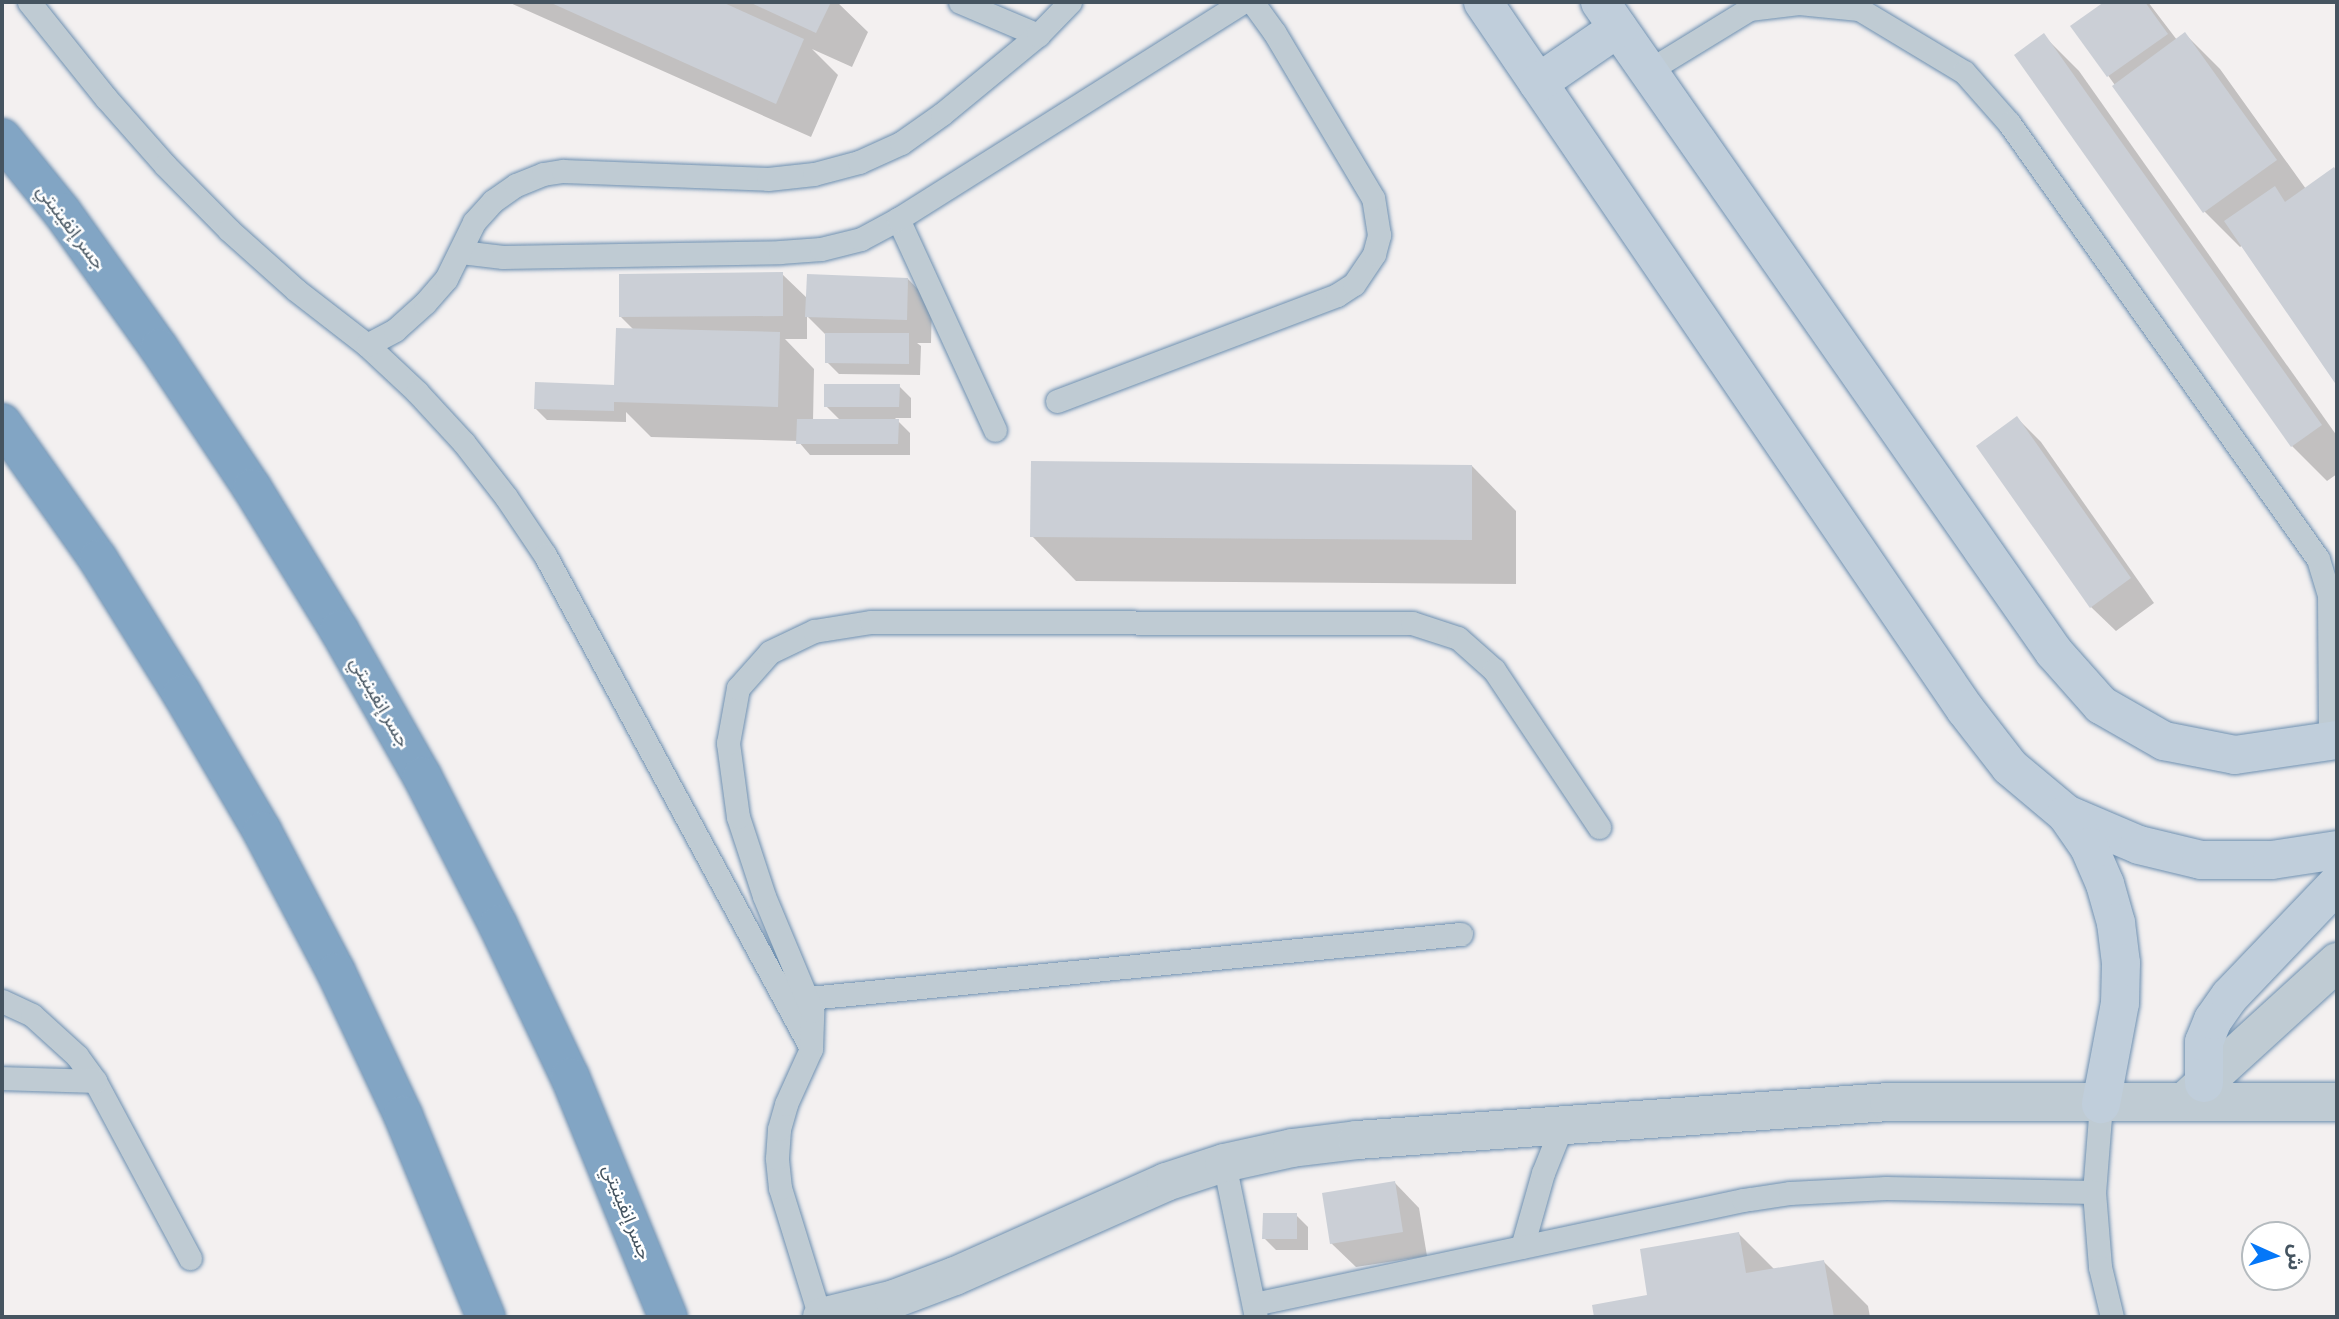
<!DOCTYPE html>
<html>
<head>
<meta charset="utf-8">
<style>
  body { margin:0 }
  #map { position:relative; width:2339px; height:1319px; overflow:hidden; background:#f3f0f0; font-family:Roboto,"Noto Sans Arabic",sans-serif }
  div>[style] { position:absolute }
  .shadow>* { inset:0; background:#0003 }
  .building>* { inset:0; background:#cbcfd6 }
  .roads { filter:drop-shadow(0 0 2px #6d8fb0) drop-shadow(0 0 2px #6d8fb0) }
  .lane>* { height:23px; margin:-11.5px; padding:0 11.5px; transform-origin:11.5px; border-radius:11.5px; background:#bfcbd3 }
  .street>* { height:38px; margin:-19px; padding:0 19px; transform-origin:19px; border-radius:19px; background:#bfcbd3 }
  .secondary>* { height:38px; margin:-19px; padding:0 19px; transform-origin:19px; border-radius:19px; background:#c0cedb }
  .highway>* { height:38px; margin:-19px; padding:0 19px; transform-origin:19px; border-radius:19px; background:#82a5c4 }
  span { translate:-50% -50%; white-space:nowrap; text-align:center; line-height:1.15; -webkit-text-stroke:5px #fff; paint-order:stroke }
  .street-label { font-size:19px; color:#455460 }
  .frame { position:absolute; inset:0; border:4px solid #455460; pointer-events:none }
  .north { position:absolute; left:2241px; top:1221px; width:70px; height:70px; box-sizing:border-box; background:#fff; border:2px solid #b5bbbf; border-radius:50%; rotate:94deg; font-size:19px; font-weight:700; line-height:28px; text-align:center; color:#455460 }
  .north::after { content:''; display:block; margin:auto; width:24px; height:32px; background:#0477f8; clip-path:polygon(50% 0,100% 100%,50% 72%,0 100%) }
</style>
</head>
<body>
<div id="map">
  <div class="shadow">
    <div style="clip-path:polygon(508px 2px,837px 2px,868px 32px,852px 67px,812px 49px,838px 75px,811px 137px)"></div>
    <div style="clip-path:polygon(2107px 2px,2148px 2px,2177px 40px,2185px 34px,2220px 69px,2306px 189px,2334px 170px,2337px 173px,2337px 383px,2243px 245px,2240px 247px,2205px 212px,2073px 26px)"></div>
    <div style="clip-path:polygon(2044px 36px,2079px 71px,2337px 436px,2337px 474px,2327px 481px,2292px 446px)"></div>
    <div style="clip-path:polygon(782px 274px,808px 299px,908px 279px,932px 304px,931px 343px,917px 343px,921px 346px,920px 375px,839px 374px,827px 362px,827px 336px,807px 316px,807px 339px,785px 339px,814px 369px,813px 421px,841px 421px,826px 406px,899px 386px,911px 398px,911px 418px,895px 418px,910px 433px,910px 455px,810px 455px,798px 441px,651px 437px,626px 412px,626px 422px,547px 420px,535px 408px,614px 386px,634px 330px,621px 317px)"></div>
    <div style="clip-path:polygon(2017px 418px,2041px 442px,2154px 603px,2116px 631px,2091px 607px)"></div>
    <div style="clip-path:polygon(1472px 466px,1516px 511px,1516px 584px,1076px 581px,1032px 536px)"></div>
    <div style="clip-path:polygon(1395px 1183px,1419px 1208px,1427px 1256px,1356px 1267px,1331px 1243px)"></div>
    <div style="clip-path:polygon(1296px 1215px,1308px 1227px,1308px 1250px,1276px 1250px,1264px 1238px)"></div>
    <div style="clip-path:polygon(1739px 1234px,1775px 1270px,1823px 1261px,1868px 1306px,1870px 1317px,1595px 1317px,1594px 1306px,1649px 1297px)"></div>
  </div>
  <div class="building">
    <div style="clip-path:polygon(549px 2px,722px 2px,804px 39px,776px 104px)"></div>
    <div style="clip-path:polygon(749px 2px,831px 2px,816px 33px)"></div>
    <div style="clip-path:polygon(2104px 2px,2145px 2px,2168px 34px,2107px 77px,2070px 26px)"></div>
    <div style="clip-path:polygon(2185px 32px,2277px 160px,2203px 213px,2112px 86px)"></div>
    <div style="clip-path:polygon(2044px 33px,2322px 425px,2291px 447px,2014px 55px)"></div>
    <div style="clip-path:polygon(2334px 167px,2337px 172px,2337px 386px,2224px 221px,2275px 186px,2285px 202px)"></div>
    <div style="clip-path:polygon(783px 272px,783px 316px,619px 317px,619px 274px)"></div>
    <div style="clip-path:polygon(807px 274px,908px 278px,907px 320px,805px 317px)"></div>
    <div style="clip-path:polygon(616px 328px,780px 332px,778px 407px,614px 402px,614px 411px,534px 409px,535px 382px,614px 385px)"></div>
    <div style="clip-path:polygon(825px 333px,909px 333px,909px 364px,825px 363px)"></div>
    <div style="clip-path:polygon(824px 384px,900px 384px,899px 407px,824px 407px)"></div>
    <div style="clip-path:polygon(2017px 416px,2131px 578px,2090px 608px,1976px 446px)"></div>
    <div style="clip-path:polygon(797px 419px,899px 419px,898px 444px,796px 444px)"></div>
    <div style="clip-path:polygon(1031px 461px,1472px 465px,1472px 540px,1030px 537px)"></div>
    <div style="clip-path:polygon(1395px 1181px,1403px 1232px,1330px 1244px,1322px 1193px)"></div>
    <div style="clip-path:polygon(1263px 1213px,1297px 1213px,1297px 1239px,1262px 1239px)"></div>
    <div style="clip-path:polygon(1739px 1232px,1746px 1273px,1824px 1260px,1834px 1317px,1594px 1317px,1592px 1305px,1647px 1295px,1640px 1249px)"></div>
  </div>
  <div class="roads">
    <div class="lane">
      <div style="left:29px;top:2px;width:123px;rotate:51.3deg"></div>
      <div style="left:106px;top:98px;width:89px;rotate:48.6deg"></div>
      <div style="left:165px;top:165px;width:91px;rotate:45.4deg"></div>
      <div style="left:229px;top:230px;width:90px;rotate:41.8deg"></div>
      <div style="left:296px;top:290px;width:90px;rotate:37.8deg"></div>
      <div style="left:367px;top:345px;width:69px;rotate:43.2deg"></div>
      <div style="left:417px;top:392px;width:69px;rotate:47.3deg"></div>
      <div style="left:464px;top:443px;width:68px;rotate:52.1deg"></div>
      <div style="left:506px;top:497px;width:70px;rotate:56.1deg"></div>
      <div style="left:545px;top:555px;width:560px;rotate:61.65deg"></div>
      <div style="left:960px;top:2px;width:85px;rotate:22.9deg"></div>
      <div style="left:1648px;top:71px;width:119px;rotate:-31.5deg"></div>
      <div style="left:1749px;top:9px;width:50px;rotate:-6.8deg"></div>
      <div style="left:1799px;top:3px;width:60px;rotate:5.7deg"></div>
      <div style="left:1859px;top:9px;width:122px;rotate:31deg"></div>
      <div style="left:1964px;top:72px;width:68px;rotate:48.6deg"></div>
      <div style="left:2009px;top:123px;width:534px;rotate:54.67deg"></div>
      <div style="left:2318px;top:559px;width:38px;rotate:73deg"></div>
      <div style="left:2329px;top:595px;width:146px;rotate:89.6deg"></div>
      <div style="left:898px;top:219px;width:232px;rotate:65.3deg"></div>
      <div style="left:461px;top:252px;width:42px;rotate:6.8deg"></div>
      <div style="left:503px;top:257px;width:277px;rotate:-1deg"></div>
      <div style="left:780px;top:252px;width:41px;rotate:-4.2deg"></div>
      <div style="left:821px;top:249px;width:41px;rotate:-14deg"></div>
      <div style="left:861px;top:239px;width:42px;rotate:-28.4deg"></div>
      <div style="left:898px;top:219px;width:408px;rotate:-32.2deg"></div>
      <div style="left:367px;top:345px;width:32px;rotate:-28deg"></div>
      <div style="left:395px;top:330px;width:40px;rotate:-42deg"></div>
      <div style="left:425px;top:303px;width:32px;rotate:-49deg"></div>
      <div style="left:446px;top:279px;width:64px;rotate:-63.8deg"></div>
      <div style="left:474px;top:222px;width:28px;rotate:-48deg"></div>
      <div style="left:493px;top:201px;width:28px;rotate:-35deg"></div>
      <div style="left:516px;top:185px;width:29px;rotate:-22deg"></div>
      <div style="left:543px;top:174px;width:20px;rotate:-9deg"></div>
      <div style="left:563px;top:171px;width:205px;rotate:2.2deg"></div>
      <div style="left:768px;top:179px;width:46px;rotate:-6.2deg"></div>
      <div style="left:814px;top:174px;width:47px;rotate:-14.9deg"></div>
      <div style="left:859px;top:162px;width:46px;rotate:-24.3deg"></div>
      <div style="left:901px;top:143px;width:50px;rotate:-35.3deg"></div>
      <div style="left:942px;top:114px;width:124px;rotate:-39.5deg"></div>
      <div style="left:1038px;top:35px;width:46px;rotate:-45.9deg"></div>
      <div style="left:1057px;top:401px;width:299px;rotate:-20.7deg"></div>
      <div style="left:1337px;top:295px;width:20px;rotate:-33deg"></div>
      <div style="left:1354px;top:284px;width:36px;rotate:-56deg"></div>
      <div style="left:1374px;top:254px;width:20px;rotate:-75deg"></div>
      <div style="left:1379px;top:235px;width:37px;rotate:-99deg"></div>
      <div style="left:1373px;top:198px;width:193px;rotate:-120.8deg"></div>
      <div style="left:1274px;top:32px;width:37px;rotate:-126deg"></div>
      <div style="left:809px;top:998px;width:655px;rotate:-5.61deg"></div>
      <div style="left:2px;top:1001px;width:33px;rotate:25deg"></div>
      <div style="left:32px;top:1015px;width:61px;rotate:42.3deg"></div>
      <div style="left:77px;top:1056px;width:31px;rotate:54deg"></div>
      <div style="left:95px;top:1081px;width:201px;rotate:61.8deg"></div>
      <div style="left:2px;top:1078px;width:93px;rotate:1.8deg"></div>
      <div style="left:2101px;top:1104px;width:88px;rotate:94.5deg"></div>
      <div style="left:2094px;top:1192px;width:75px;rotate:85.4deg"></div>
      <div style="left:2100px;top:1267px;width:51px;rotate:76.5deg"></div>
      <div style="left:1224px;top:1163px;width:157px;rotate:78.3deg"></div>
      <div style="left:1522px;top:1247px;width:77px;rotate:-74.2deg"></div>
      <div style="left:1543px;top:1173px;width:48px;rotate:-68.2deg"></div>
      <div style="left:1254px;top:1304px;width:500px;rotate:-12deg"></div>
      <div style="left:1743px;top:1200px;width:48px;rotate:-8.5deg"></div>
      <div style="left:1790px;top:1193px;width:96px;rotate:-3deg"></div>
      <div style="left:1886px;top:1188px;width:208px;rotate:1.1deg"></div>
      <div style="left:820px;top:1317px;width:135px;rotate:-107.2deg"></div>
      <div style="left:780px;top:1188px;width:30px;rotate:-96deg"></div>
      <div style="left:777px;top:1158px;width:29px;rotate:-86deg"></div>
      <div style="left:779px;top:1129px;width:26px;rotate:-74deg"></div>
      <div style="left:786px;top:1104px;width:60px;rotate:-65.6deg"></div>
      <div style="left:811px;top:1049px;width:38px;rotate:-88deg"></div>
      <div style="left:812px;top:1011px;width:125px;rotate:-112.7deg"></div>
      <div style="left:764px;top:896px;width:83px;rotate:-108.2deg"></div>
      <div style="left:738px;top:817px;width:75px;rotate:-97.7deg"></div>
      <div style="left:728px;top:743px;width:56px;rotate:-79.7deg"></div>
      <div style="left:738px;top:688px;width:48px;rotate:-48.4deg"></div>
      <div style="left:770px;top:652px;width:49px;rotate:-25.5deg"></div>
      <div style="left:814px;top:631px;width:58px;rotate:-9deg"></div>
      <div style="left:871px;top:622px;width:541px;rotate:0.11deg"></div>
      <div style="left:1412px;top:623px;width:48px;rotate:18.1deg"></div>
      <div style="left:1458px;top:638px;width:48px;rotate:41.6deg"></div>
      <div style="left:1494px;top:670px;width:189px;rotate:56.2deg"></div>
    </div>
    <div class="street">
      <div style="left:2186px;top:1100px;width:205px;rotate:-42.4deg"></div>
      <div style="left:822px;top:1317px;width:74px;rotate:-14deg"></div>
      <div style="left:894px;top:1299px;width:65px;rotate:-20.7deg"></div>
      <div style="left:955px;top:1276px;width:231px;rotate:-24deg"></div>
      <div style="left:1166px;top:1182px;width:61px;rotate:-18.1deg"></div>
      <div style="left:1224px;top:1163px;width:70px;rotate:-12.4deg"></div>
      <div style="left:1292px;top:1148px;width:65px;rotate:-7deg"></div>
      <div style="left:1357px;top:1140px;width:533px;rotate:-4.09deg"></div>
      <div style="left:1889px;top:1102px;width:448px"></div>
    </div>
    <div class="secondary">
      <div style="left:1483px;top:2px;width:856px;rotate:55.72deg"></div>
      <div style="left:1965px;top:709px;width:73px;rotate:52.2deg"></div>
      <div style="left:2010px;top:767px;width:73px;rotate:40deg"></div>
      <div style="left:2066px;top:814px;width:79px;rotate:23deg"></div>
      <div style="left:2139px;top:845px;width:64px;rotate:13.6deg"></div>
      <div style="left:2201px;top:860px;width:71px"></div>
      <div style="left:2272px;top:860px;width:66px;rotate:-8.7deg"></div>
      <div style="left:1600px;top:2px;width:793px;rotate:55.07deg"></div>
      <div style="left:2054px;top:652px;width:71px;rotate:48.4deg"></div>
      <div style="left:2101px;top:705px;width:73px;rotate:29.7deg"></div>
      <div style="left:2164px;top:741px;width:72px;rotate:11.2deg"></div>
      <div style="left:2235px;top:755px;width:103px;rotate:-8.4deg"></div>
      <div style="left:1538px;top:83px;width:97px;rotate:-34.5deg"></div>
      <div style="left:2066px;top:814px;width:40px;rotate:55.1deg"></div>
      <div style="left:2089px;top:847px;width:40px;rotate:66.6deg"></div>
      <div style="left:2105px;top:884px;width:41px;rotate:74.2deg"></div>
      <div style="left:2116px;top:923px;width:40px;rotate:82.9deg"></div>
      <div style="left:2121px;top:963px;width:40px;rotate:91.4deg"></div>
      <div style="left:2120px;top:1003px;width:103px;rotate:100.7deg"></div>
      <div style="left:2204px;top:1083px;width:41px;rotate:-90deg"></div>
      <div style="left:2204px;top:1042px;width:24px;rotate:-68deg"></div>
      <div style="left:2213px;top:1020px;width:29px;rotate:-55deg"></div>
      <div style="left:2230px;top:996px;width:155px;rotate:-46.3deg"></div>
    </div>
    <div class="highway">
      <div style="left:2px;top:138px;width:95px;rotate:51deg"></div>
      <div style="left:62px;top:212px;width:167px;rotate:54.5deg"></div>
      <div style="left:159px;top:348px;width:168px;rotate:56.4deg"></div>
      <div style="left:252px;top:488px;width:167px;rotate:58.5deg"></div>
      <div style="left:339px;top:630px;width:168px;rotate:60.4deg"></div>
      <div style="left:422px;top:776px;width:167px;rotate:63deg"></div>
      <div style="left:498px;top:925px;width:168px;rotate:64.7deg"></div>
      <div style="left:570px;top:1077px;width:259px;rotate:67.8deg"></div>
      <div style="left:2px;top:423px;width:166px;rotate:54.8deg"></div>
      <div style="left:98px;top:559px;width:159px;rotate:58.1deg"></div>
      <div style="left:182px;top:694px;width:159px;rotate:59.7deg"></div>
      <div style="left:262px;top:831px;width:159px;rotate:62.3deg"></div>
      <div style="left:336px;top:972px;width:158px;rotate:64.9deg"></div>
      <div style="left:403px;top:1115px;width:218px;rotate:67.7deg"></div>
    </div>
  </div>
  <div class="street-label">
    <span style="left:71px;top:227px;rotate:53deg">جسر إنفينيتي</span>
    <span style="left:380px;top:702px;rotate:60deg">جسر إنفينيتي</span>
    <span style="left:627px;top:1212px;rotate:68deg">جسر إنفينيتي</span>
  </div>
  <div class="frame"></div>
  <div class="north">ش</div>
</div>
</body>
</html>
